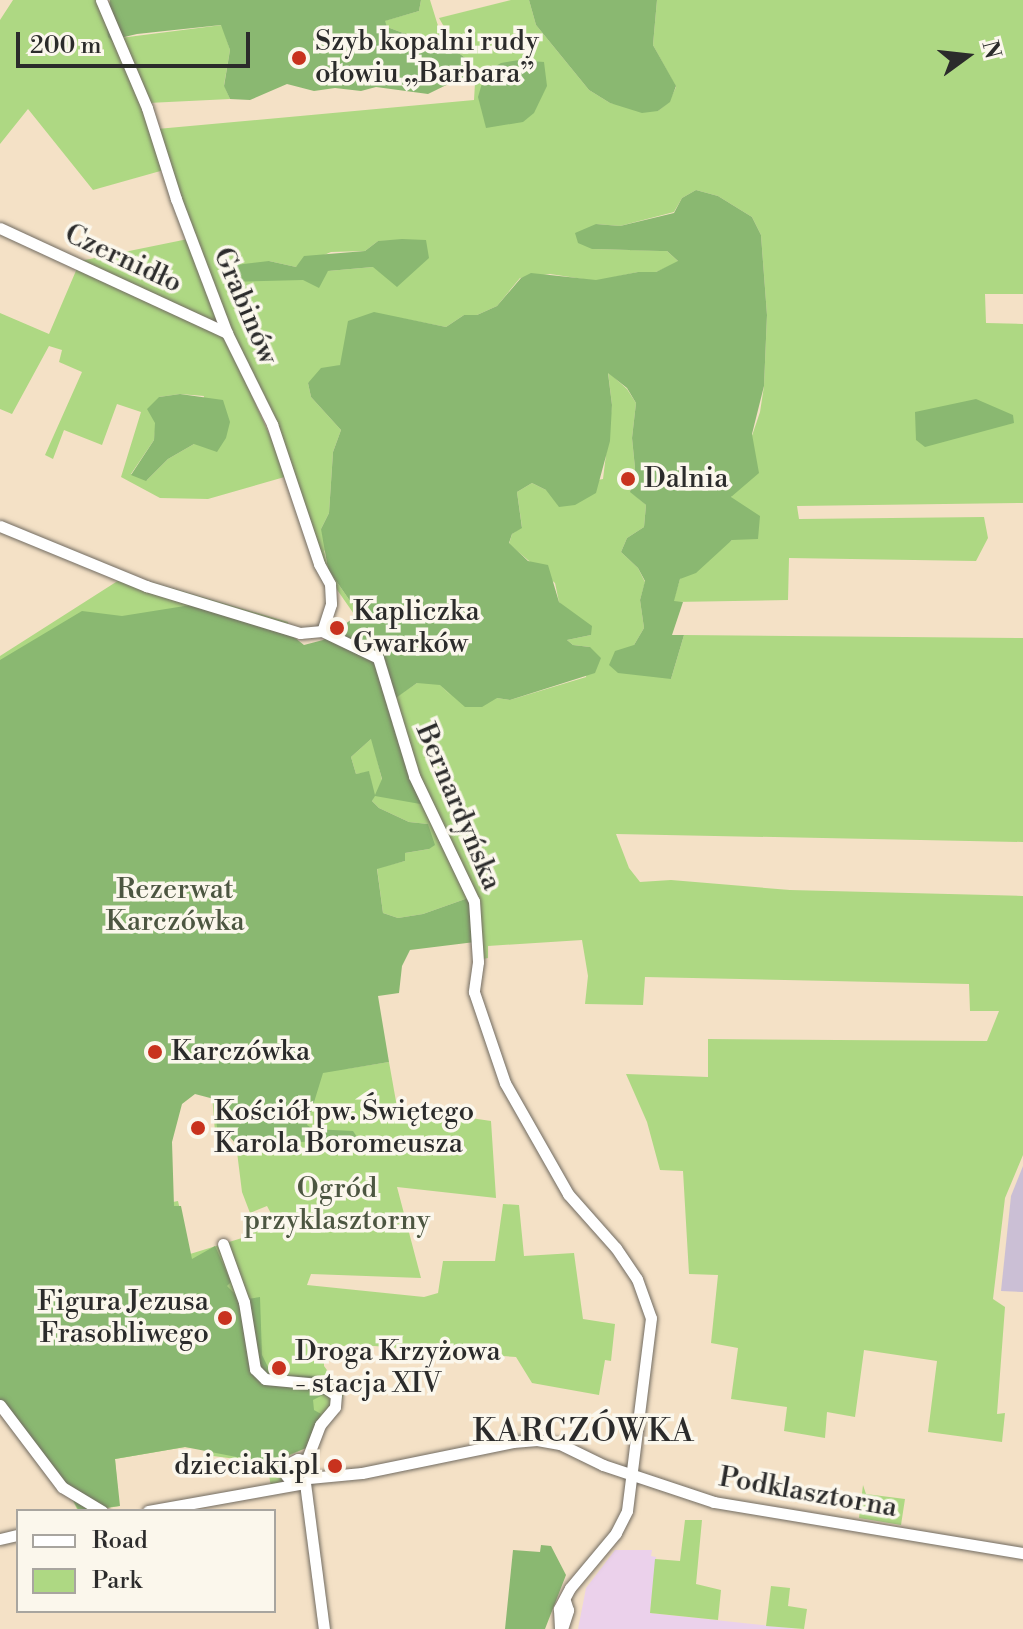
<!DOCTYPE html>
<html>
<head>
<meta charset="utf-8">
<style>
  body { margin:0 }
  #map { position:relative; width:1023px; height:1629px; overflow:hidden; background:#f4e1c6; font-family:"Libre Bodoni",serif }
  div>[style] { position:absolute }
  .built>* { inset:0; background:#ebd1eb }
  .industrial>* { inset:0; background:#cbbfd5 }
  .green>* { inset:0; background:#aed883 }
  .forest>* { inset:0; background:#8ab871 }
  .roads { filter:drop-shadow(0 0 2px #716b61) drop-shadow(0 0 2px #716b61) }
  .minor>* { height:11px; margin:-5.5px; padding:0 5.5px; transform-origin:5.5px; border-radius:5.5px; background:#fff }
  .dots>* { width:22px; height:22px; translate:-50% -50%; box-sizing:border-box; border:4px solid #fbf7ec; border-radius:50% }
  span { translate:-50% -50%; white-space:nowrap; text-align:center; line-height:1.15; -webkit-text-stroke:7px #fbf7ec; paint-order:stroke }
  .poi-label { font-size:28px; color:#2b2b2b }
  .left { translate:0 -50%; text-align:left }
  .right { translate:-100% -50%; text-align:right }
  .street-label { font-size:28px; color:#2b2b2b }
  .park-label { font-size:28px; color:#4c5641 }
  .quarter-label { font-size:32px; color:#2b2b2b; letter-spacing:2px }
  .legend { position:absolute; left:16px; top:1509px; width:260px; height:104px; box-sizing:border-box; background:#fbf7ec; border:2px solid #a8a59f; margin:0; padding:10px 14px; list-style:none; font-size:24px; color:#2b2b2b }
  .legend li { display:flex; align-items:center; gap:16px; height:40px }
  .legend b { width:40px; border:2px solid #a8a59f }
  .north { position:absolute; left:927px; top:16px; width:80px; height:80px; -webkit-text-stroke:6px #fbf7ec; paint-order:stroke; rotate:75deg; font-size:22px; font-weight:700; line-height:32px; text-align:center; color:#2b2b2b }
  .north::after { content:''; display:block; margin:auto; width:28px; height:36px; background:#2b2b2b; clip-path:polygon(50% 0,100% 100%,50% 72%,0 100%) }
  .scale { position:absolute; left:16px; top:32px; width:234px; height:36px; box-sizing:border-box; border:4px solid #2b2b2b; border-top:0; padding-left:10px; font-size:24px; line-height:28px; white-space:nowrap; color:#2b2b2b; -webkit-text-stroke:6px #fbf7ec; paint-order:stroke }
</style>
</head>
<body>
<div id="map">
  <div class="built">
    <div style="clip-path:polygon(615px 1550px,652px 1550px,651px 1556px,656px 1557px,650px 1613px,798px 1629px,578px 1629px,586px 1588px)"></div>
  </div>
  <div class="industrial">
    <div style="clip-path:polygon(1023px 1166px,1023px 1292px,1001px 1291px,1011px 1196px)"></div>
  </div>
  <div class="green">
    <div style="clip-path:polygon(13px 0,99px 0,142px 102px,164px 170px,93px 190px,28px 109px,0 144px,0 20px)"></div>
    <div style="clip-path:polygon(evenodd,421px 0,430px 0,439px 29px,458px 51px,439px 18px,511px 0,529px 0,536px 25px,589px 90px,610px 103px,658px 111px,669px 102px,676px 87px,653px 45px,657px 0,1023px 0,1023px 294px,985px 294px,986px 323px,1023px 324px,1023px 503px,797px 506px,799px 519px,984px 517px,988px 538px,976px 561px,789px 558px,788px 600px,673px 602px,680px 579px,732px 540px,731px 498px,760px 412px,764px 386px,767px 315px,761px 235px,752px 217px,718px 196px,696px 190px,682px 198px,674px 212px,620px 226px,596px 224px,592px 249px,667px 251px,679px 262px,656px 272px,638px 272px,596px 281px,550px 274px,520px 278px,497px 306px,477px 315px,464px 315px,446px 327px,400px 318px,340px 365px,308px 383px,311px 397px,341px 430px,333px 452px,329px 513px,321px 529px,497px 698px,510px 700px,586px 677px,590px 647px,573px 645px,567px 640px,591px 635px,559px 602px,555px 583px,509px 544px,512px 534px,522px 527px,517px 492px,532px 483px,546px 490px,603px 479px,612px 405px,608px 372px,627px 389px,636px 403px,632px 438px,635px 468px,630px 491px,646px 505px,644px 527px,627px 538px,621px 552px,638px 568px,645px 582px,640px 600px,644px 628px,634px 645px,671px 679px,684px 635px,1023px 638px,1023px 842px,616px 834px,629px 868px,640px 882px,671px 880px,790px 890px,1023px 896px,1023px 1155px,1005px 1198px,993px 1299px,1005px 1307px,997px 1414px,1005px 1413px,1002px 1442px,928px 1432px,937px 1361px,864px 1350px,855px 1417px,827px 1412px,825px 1438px,784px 1431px,787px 1407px,731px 1399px,738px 1348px,711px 1343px,718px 1275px,689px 1274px,683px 1171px,660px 1170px,647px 1122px,626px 1074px,708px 1077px,708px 1039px,987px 1041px,999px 1011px,970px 1011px,969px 984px,645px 977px,643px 1005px,585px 1004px,588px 976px,582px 940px,488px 946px,488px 958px,483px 959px,479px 917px,419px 778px,393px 699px,417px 683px,396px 637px,451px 696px,324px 550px,328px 569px,359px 614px,356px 617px,331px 581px,227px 327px,157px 129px,474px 100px,475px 83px,450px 85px,466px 73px,471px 62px,460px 54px,387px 27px,384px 21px,419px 11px,421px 0,425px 240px,373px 267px,328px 271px,303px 280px,267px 280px,269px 261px,296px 267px,331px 252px,365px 251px,378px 241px,425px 240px)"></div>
    <div style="clip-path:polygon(222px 25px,230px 50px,224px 85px,230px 99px,148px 103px,120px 38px)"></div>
    <div style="clip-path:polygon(188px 239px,220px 326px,80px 261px)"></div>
    <div style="clip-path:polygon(evenodd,78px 266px,224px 334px,288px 476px,208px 499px,160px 498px,121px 477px,141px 412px,117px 404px,102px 445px,64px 430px,53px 459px,45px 455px,82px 372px,59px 362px,62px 350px,49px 346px,12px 414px,0 409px,0 313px,49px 334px,78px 266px,180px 394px,204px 396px,194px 444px,168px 459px,147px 480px,131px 474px,154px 440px,159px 397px,180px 394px)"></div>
    <div style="clip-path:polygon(evenodd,127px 575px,288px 622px,345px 1069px,389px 1062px,397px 1107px,491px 1121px,496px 1198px,397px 1187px,421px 1278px,311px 1274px,307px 1285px,424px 1297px,438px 1293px,443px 1261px,495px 1261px,503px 1204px,519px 1205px,524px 1256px,574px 1253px,583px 1319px,615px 1324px,611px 1361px,605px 1360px,599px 1395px,532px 1383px,516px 1357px,361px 1345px,324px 1347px,324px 1366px,344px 1393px,341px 1403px,338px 1393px,329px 1384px,333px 1402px,306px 1448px,288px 1456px,281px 1466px,283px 1484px,271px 1487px,267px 1463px,213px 1456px,213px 1450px,185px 1447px,115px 1459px,119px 1506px,91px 1511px,78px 1511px,56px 1467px,0 1400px,0 656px,127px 575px,194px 1083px,212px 1095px,215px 1132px,226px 1130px,272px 1145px,236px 1144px,242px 1192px,250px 1213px,267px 1206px,274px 1219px,242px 1238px,190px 1254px,178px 1201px,173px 1202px,170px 1137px,180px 1099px,194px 1083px)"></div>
    <div style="clip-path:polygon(372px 738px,382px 780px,426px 805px,471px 897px,423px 914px,398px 918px,383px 913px,377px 868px,405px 861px,405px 853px,429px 849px,428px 824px,409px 822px,379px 808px,372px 801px,374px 796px,369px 772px,356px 774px,351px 757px)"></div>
    <div style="clip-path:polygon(863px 1485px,866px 1494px,905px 1499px,901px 1525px,859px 1518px)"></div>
    <div style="clip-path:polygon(685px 1520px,702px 1520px,696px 1584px,721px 1590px,718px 1620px,650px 1613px,655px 1559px,680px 1561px)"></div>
    <div style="clip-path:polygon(771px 1586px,790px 1588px,788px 1606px,807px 1609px,804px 1629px,766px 1626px)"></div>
  </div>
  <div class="forest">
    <div style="clip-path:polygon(110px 0,421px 0,419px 11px,385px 21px,387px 27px,460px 54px,471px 62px,473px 72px,428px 94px,376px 87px,361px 91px,335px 88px,314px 91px,287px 84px,250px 100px,230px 99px,224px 86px,230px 50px,221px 25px,137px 34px,120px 38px,114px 43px,108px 37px,106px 23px)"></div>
    <div style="clip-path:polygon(529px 0,657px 0,653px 45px,676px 86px,670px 102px,658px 111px,642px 113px,610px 103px,589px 90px,536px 25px)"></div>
    <div style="clip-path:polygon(519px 60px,544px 62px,547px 86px,534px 113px,523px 122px,486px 128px,478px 97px,485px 73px,501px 63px)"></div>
    <div style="clip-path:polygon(evenodd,696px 190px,718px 196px,752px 217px,761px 235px,767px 315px,764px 386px,752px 434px,759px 473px,731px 497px,760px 516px,758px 539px,732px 540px,696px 573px,680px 579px,674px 601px,683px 602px,672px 635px,684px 635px,671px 679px,618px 673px,609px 665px,615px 651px,634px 645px,644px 628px,640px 600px,645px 581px,638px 568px,621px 552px,627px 538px,644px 527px,646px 505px,630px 492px,635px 468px,632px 438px,636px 403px,627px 388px,608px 373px,612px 405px,610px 441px,596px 493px,575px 505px,559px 507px,546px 490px,532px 483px,517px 492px,522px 528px,512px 534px,509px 543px,528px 561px,548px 565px,559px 602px,592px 626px,591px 635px,567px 640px,573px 645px,590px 647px,601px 658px,595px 673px,510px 700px,497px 698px,482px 707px,465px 707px,440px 685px,417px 683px,393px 700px,426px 805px,375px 796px,372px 801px,379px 808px,409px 822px,428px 824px,435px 845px,429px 849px,405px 853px,405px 861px,377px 869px,383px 913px,398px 918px,423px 914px,471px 897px,475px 942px,410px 950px,402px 966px,399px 993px,378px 996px,389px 1062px,323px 1073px,307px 1125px,313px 1129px,353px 1131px,359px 1140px,236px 1144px,228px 1135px,218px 1137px,214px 1099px,195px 1094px,182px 1104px,172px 1142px,174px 1206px,181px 1206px,192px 1259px,215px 1246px,231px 1282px,227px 1286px,241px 1300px,260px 1297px,262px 1355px,272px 1375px,319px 1376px,325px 1394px,313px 1400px,314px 1410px,321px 1414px,306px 1448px,267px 1463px,185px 1447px,115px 1459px,120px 1506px,79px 1511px,58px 1472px,25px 1437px,0 1401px,0 660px,82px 611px,122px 616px,191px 605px,290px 634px,304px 645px,323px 640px,359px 614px,328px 569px,321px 529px,329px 513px,333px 452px,341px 430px,311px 397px,308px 383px,321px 368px,340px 365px,348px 321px,374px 312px,446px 327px,464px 315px,477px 315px,497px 306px,521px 278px,531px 273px,596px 280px,638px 272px,656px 272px,678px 261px,667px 251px,592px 249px,578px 243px,575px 233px,596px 224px,620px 226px,674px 213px,682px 198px,696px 190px,371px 739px,382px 779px,375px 795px,369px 771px,356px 774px,351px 757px,371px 739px)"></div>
    <div style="clip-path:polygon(402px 239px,426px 240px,429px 258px,397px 287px,373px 267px,328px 271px,319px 288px,303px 280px,231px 282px,227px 266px,269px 261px,296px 267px,304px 256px,365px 251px,378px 241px)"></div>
    <div style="clip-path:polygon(180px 394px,223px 400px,230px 422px,226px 438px,217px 452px,194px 444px,168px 459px,146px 481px,131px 475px,154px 440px,155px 423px,147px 409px,159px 397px)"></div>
    <div style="clip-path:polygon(976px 399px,1013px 415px,1014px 423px,925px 447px,916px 440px,915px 412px)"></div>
    <div style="clip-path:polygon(541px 1545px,551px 1546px,566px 1575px,545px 1629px,505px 1629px,513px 1550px,540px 1552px)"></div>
  </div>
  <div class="roads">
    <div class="minor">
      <div style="left:101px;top:0;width:117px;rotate:66.9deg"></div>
      <div style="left:147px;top:108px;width:96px;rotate:72.3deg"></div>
      <div style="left:176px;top:199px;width:143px;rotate:69.2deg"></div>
      <div style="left:227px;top:333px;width:102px;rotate:63.7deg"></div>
      <div style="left:272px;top:424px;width:148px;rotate:71.4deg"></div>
      <div style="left:319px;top:564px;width:23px;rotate:61deg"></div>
      <div style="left:330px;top:584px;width:20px;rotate:87deg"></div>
      <div style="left:331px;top:604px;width:28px;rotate:108deg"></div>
      <div style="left:0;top:228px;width:250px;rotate:24.8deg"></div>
      <div style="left:0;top:526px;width:158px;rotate:22.3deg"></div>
      <div style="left:146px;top:586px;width:161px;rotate:17deg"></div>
      <div style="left:300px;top:633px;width:22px;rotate:-5deg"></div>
      <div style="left:322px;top:631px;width:62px;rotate:25.7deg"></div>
      <div style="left:378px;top:658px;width:123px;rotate:73deg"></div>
      <div style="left:414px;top:776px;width:139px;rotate:64.4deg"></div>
      <div style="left:474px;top:901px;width:61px;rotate:86.2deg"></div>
      <div style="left:478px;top:962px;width:30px;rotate:98deg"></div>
      <div style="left:474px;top:992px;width:96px;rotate:71.2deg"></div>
      <div style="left:505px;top:1083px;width:128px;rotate:60.4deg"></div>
      <div style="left:568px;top:1194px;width:72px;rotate:48.4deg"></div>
      <div style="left:616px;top:1248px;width:37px;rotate:56deg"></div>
      <div style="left:637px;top:1279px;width:41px;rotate:70.3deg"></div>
      <div style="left:651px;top:1318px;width:194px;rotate:97.1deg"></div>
      <div style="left:627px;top:1511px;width:25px;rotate:117deg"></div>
      <div style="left:616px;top:1533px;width:72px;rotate:129.9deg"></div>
      <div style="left:570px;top:1588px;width:24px;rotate:118deg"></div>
      <div style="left:559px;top:1609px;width:20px;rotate:87deg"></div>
      <div style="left:223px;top:1244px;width:62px;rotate:70.1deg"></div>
      <div style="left:244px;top:1302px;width:68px;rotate:80.7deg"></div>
      <div style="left:255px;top:1369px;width:14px;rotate:45deg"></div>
      <div style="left:265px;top:1379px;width:54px;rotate:5.3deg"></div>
      <div style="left:319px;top:1384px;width:20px;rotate:33deg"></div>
      <div style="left:336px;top:1395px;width:12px;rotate:95deg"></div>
      <div style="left:335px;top:1407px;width:23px;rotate:130deg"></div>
      <div style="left:320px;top:1425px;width:39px;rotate:111deg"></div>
      <div style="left:0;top:1405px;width:103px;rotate:52.9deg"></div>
      <div style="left:62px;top:1487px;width:47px;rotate:31deg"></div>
      <div style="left:309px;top:1478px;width:53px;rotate:-5.4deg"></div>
      <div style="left:362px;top:1473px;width:154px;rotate:-11.6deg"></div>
      <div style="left:513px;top:1442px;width:24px;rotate:-5deg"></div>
      <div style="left:537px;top:1440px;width:23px;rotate:10deg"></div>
      <div style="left:560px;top:1444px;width:48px;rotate:26deg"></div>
      <div style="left:603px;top:1465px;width:117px;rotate:18.4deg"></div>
      <div style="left:714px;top:1502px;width:313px;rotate:9.4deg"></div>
      <div style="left:292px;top:1483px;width:10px;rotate:-127deg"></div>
      <div style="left:286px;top:1475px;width:11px;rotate:-80deg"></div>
      <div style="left:288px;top:1464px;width:11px;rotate:-27deg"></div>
      <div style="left:298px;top:1459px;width:8px;rotate:14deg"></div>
      <div style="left:305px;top:1483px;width:147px;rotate:82.6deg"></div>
      <div style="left:148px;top:1511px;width:159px;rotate:-10.1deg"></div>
      <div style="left:0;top:1539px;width:18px;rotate:-13deg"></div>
      <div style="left:562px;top:1629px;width:20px;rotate:-72deg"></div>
      <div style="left:568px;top:1610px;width:9px;rotate:-108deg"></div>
    </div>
  </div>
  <div class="dots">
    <div style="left:299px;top:58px;background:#c8321e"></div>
    <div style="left:628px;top:479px;background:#c8321e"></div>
    <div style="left:337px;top:628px;background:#c8321e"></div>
    <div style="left:155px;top:1052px;background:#c8321e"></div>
    <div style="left:198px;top:1128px;background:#c8321e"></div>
    <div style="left:225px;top:1318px;background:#c8321e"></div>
    <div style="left:279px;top:1368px;background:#c8321e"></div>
    <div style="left:335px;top:1466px;background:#c8321e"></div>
  </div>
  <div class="poi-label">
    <span class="left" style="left:315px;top:58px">Szyb kopalni rudy<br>ołowiu „Barbara”</span>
    <span class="left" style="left:644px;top:479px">Dalnia</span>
    <span class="left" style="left:353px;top:628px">Kapliczka<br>Gwarków</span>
    <span class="left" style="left:171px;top:1052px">Karczówka</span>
    <span class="left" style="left:214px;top:1128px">Kościół pw. Świętego<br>Karola Boromeusza</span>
    <span class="right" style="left:209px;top:1318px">Figura Jezusa<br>Frasobliwego</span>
    <span class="left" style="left:295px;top:1368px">Droga Krzyżowa<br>- stacja XIV</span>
    <span class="right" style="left:319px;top:1466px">dzieciaki.pl</span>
  </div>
  <div class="street-label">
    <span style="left:123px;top:259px;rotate:25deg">Czernidło</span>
    <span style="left:245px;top:306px;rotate:67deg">Grabinów</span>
    <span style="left:458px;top:807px;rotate:67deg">Bernardyńska</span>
    <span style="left:808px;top:1493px;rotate:10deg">Podklasztorna</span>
  </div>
  <div class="park-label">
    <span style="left:175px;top:906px">Rezerwat<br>Karczówka</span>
    <span style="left:337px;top:1205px">Ogród<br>przyklasztorny</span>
  </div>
  <div class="quarter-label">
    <span style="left:584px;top:1431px">KARCZÓWKA</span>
  </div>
  <ul class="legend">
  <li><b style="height:10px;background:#fff"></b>Road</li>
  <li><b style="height:22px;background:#aed883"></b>Park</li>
  </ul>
  <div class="north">N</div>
  <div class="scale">200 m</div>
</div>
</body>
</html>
